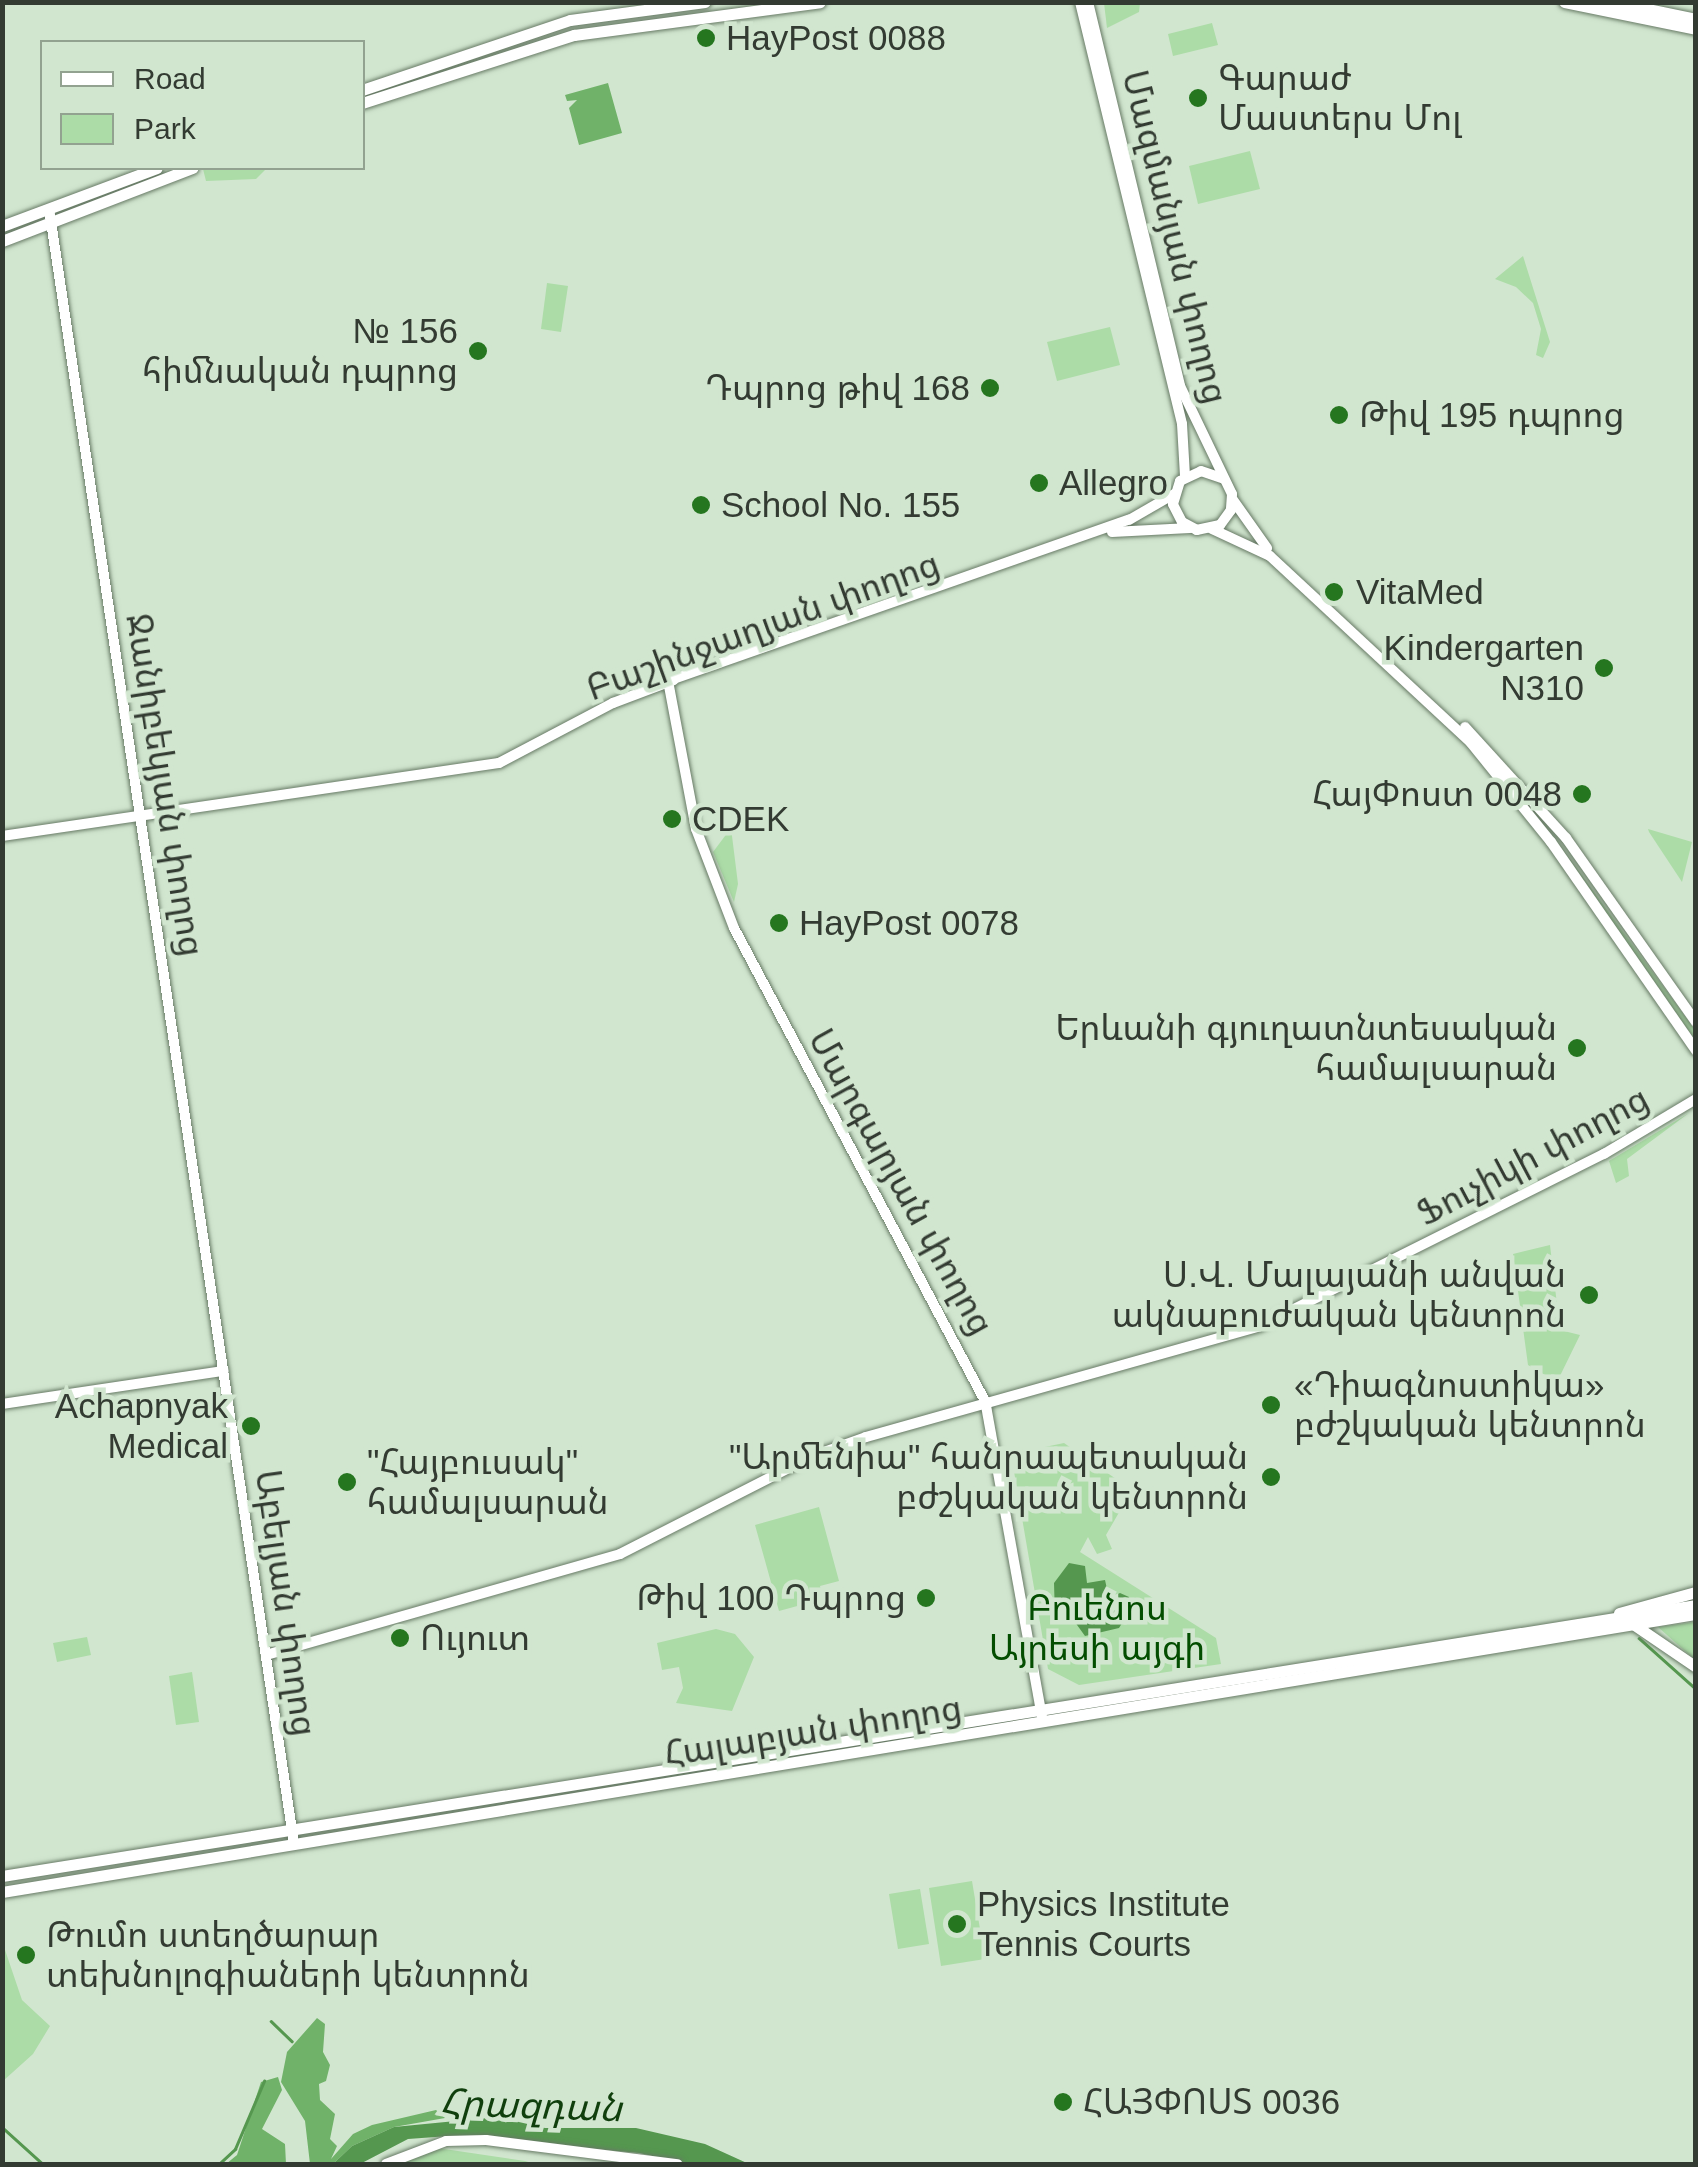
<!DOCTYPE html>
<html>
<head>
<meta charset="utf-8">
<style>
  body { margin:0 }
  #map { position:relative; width:1698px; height:2167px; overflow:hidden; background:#d1e6cf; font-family:Arial,"Noto Sans Armenian",sans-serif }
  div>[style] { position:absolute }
  .green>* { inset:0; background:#acdca7 }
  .forest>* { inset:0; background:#70b269 }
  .water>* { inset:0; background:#55974f }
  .stream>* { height:2.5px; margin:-1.25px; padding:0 1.25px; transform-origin:1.25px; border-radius:1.25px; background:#55974f }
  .roads { filter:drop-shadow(0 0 2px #677a65) drop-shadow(0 0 2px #677a65) }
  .secondary>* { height:10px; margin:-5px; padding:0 5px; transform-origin:5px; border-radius:5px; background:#fff }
  .primary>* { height:11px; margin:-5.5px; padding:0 5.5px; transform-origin:5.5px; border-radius:5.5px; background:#fff }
  .highway>* { height:12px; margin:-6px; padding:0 6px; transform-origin:6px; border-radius:6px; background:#fff }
  .dots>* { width:28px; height:28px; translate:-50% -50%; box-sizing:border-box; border:5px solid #d1e6cf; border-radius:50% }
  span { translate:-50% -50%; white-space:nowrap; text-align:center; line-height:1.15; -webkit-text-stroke:9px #d1e6cf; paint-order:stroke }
  .poi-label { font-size:35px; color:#333b32 }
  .left { translate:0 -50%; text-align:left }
  .right { translate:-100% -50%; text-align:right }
  .street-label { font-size:35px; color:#333b32 }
  .park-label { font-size:35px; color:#034d00 }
  .water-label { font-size:38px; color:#103f0d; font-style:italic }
  .frame { position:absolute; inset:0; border:5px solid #333b32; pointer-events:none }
  .legend { position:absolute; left:40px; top:40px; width:325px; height:130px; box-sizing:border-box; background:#d1e6cf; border:2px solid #92a290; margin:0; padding:12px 18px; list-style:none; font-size:30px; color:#333b32 }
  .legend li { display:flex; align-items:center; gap:20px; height:50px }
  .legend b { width:50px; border:2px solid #92a290 }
</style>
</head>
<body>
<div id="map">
  <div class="green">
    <div style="clip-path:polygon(1140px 3px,1139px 12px,1107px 28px,1104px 3px)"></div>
    <div style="clip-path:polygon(1212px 23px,1218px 45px,1173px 56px,1168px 34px)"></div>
    <div style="clip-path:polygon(1250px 151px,1260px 189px,1198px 204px,1189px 166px)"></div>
    <div style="clip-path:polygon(267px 168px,256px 179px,206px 181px,203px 169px)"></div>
    <div style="clip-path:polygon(1523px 256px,1550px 342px,1543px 358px,1536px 355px,1541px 329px,1533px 303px,1516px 287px,1495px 279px)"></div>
    <div style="clip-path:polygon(547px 283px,568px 286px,561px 332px,541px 329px)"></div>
    <div style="clip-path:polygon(1110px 327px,1120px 365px,1057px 381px,1047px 342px)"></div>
    <div style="clip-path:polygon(1531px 806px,1695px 1030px,1695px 1048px,1594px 901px)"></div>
    <div style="clip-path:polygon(731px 828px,738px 884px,734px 902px,713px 852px)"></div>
    <div style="clip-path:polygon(1648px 829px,1692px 842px,1682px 882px,1649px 832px)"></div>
    <div style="clip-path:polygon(1689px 1113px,1627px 1159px,1629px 1176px,1616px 1183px,1609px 1161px)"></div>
    <div style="clip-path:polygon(1550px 1245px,1560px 1330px,1580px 1335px,1557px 1382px,1528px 1365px,1513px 1254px)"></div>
    <div style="clip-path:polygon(1064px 1443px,1119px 1481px,1104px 1509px,1114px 1494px,1125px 1502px,1106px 1535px,1112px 1549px,1097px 1554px,1088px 1537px,1080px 1552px,1216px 1638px,1221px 1664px,1079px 1685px,1048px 1669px,1011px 1454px)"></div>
    <div style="clip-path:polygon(819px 1507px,839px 1581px,820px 1586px,823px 1599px,779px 1611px,755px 1525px)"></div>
    <div style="clip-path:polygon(1695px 1622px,1695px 1660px,1658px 1627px)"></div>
    <div style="clip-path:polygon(716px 1629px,735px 1634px,754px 1657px,732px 1711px,676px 1703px,683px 1688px,679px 1667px,662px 1670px,657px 1643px)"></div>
    <div style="clip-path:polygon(87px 1637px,91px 1655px,57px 1662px,53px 1643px)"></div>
    <div style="clip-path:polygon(192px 1672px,199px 1722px,176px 1725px,169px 1676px)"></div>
    <div style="clip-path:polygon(972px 1881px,985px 1959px,941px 1966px,929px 1888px)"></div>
    <div style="clip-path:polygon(920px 1889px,929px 1944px,898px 1949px,889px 1894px)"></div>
    <div style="clip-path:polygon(3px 1944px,22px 2000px,50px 2026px,33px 2054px,3px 2081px)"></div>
    <div style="clip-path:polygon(424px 2146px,525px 2161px,535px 2164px,378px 2164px)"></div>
  </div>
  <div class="forest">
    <div style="clip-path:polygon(608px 83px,622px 133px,579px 145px,569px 108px,577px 100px,567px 101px,565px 95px)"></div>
    <div style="clip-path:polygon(317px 2018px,325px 2024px,323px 2052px,330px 2065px,326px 2081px,319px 2084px,320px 2100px,335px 2114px,330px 2139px,337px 2146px,331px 2159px,353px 2134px,372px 2125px,436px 2110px,445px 2118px,394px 2127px,352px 2146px,333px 2164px,310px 2164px,305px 2121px,281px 2082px,287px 2052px)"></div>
    <div style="clip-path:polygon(278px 2077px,282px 2090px,262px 2129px,285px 2144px,286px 2164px,226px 2164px,237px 2155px,261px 2082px)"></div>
  </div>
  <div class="water">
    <div style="clip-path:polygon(1069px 1563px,1085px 1566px,1087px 1583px,1105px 1580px,1109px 1598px,1120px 1593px,1129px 1597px,1131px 1609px,1119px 1628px,1085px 1636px,1072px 1618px,1055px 1617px,1054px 1583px)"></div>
    <div style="clip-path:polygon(497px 2117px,545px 2128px,636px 2128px,705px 2144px,749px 2164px,689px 2164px,639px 2153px,449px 2136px,408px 2139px,360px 2164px,333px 2164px,352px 2146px,394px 2127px)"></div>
  </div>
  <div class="stream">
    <div style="left:1639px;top:1638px;width:76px;rotate:41.8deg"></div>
    <div style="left:271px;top:2021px;width:29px;rotate:44deg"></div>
    <div style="left:2px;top:2127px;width:55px;rotate:42.1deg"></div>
    <div style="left:219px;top:2164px;width:22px;rotate:-43deg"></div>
    <div style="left:235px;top:2149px;width:74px;rotate:-66.9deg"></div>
  </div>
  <div class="roads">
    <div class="secondary">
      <div style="left:1080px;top:2px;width:434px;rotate:76.4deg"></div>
      <div style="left:1182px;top:424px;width:52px;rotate:86.7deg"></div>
      <div style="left:1088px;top:2px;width:395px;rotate:76.5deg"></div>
      <div style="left:1180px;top:386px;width:120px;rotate:64.3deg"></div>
      <div style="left:1232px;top:494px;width:16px;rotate:94deg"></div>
      <div style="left:1231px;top:510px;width:19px;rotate:126deg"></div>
      <div style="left:1220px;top:525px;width:24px;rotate:168deg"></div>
      <div style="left:1197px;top:530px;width:17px;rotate:-152deg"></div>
      <div style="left:1182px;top:522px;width:20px;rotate:-117deg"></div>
      <div style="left:1173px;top:504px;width:24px;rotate:-73deg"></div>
      <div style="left:1180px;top:481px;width:23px;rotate:-25deg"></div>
      <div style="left:1201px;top:471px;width:24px;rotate:19deg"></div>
      <div style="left:50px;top:215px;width:1647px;rotate:81.48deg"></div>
      <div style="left:1233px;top:500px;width:59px;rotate:54.7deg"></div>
      <div style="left:1212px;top:529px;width:64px;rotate:25deg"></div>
      <div style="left:1270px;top:556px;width:275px;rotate:42.9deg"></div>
      <div style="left:1471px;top:743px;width:127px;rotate:51.1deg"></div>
      <div style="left:1551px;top:842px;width:254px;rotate:55.2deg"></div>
      <div style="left:1112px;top:532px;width:78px;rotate:-2.9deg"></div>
      <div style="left:1465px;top:727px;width:150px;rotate:47.7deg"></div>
      <div style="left:1566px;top:838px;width:225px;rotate:54.8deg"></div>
      <div style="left:2px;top:836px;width:502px;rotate:-8.36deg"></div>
      <div style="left:499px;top:763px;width:129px;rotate:-27.8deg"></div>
      <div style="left:613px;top:703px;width:65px;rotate:-20.7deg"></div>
      <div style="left:2px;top:1404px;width:224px;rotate:-8.5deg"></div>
      <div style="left:266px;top:1655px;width:368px;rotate:-15.9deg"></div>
      <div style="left:620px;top:1554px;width:213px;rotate:-27deg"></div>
      <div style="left:810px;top:1457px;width:59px;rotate:-19.7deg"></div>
      <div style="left:866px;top:1437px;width:409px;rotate:-15.7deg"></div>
      <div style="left:1260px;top:1326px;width:385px;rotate:-26.6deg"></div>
      <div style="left:1604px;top:1154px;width:107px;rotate:-30.9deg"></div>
      <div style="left:1042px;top:1717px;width:321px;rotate:-100.2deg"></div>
      <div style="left:985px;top:1401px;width:535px;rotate:-117.95deg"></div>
      <div style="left:734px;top:928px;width:106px;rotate:-111deg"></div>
      <div style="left:696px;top:829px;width:151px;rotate:-100.7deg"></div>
      <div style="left:668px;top:681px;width:488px;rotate:-19.3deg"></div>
      <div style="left:1129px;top:520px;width:52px;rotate:-30deg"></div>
      <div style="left:386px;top:2164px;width:64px;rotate:-21deg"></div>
      <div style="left:446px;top:2141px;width:40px;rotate:-1.4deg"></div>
      <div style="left:486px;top:2140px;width:193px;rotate:7.2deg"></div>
    </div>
    <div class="primary">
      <div style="left:362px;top:90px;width:219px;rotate:-18.6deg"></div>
      <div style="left:570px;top:20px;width:136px;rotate:-7.6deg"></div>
      <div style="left:362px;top:103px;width:223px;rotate:-17.8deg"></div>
      <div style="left:574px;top:35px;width:248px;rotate:-7.6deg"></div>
      <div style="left:2px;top:226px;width:165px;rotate:-20.5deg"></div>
      <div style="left:2px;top:241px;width:204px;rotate:-21deg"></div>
      <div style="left:1619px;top:1613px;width:80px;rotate:-15.3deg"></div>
      <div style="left:1633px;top:1624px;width:76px;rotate:34.3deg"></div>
      <div style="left:2px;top:1876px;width:1716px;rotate:-9.09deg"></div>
      <div style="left:2px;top:1892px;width:1717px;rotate:-9.32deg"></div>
    </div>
    <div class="highway">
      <div style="left:1565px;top:2px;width:134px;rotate:11.6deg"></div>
      <div style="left:1610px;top:2px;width:88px;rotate:11.8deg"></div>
    </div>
  </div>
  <div class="dots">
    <div style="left:706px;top:38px;background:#25761f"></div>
    <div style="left:1198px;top:98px;background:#25761f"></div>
    <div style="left:478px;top:351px;background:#25761f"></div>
    <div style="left:990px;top:388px;background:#25761f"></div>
    <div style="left:1339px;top:415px;background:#25761f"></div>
    <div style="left:1039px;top:483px;background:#25761f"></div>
    <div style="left:701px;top:505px;background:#25761f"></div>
    <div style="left:1334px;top:592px;background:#25761f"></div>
    <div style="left:1604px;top:668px;background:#25761f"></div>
    <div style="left:1582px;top:794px;background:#25761f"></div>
    <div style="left:672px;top:819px;background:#25761f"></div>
    <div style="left:779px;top:923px;background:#25761f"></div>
    <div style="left:1577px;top:1048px;background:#25761f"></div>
    <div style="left:1589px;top:1295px;background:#25761f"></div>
    <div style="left:1271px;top:1405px;background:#25761f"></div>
    <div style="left:251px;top:1426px;background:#25761f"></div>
    <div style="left:1271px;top:1477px;background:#25761f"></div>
    <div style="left:347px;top:1482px;background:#25761f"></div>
    <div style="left:926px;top:1598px;background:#25761f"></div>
    <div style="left:400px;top:1638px;background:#25761f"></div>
    <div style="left:957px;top:1924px;background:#25761f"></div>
    <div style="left:26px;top:1955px;background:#25761f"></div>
    <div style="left:1063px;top:2102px;background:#25761f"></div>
  </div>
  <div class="poi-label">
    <span class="left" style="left:726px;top:38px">HayPost 0088</span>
    <span class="left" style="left:1218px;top:98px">Գարաժ<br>Մաստերս Մոլ</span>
    <span class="right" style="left:458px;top:351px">№ 156<br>հիմնական դպրոց</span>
    <span class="right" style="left:970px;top:388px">Դպրոց թիվ 168</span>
    <span class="left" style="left:1359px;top:415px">Թիվ 195 դպրոց</span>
    <span class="left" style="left:1059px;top:483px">Allegro</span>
    <span class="left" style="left:721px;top:505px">School No. 155</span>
    <span class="left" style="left:1356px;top:592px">VitaMed</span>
    <span class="right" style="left:1584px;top:668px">Kindergarten<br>N310</span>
    <span class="right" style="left:1562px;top:794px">ՀայՓոստ 0048</span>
    <span class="left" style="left:692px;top:819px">CDEK</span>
    <span class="left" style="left:799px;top:923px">HayPost 0078</span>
    <span class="right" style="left:1557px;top:1048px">Երևանի գյուղատնտեսական<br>համալսարան</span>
    <span class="right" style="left:1566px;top:1295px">Ս.Վ. Մալայանի անվան<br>ակնաբուժական կենտրոն</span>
    <span class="left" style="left:1294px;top:1405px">«Դիագնոստիկա»<br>բժշկական կենտրոն</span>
    <span class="right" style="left:228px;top:1426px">Achapnyak<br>Medical</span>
    <span class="right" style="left:1248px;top:1477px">"Արմենիա" հանրապետական<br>բժշկական կենտրոն</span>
    <span class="left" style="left:367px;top:1482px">"Հայբուսակ"<br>համալսարան</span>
    <span class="right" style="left:906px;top:1598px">Թիվ 100 Դպրոց</span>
    <span class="left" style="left:420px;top:1638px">Ույուտ</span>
    <span class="left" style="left:977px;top:1924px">Physics Institute<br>Tennis Courts</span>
    <span class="left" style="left:46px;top:1955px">Թումո ստեղծարար<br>տեխնոլոգիաների կենտրոն</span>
    <span class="left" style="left:1083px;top:2102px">ՀԱՅՓՈՍՏ 0036</span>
  </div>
  <div class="street-label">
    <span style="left:1175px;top:237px;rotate:76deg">Մազմանյան փողոց</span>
    <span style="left:763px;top:626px;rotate:-20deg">Բաշինջաղյան փողոց</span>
    <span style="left:165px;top:785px;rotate:81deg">Ջանիբեկյան փողոց</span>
    <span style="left:1533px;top:1156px;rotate:-28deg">Ֆուչիկի փողոց</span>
    <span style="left:901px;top:1182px;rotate:61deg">Մարգարյան փողոց</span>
    <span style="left:286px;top:1603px;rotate:82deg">Աբելյան փողոց</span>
    <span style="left:813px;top:1731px;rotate:-9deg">Հալաբյան փողոց</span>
  </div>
  <div class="park-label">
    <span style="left:1097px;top:1628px">Բուենոս<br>Այրեսի այգի</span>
  </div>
  <div class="water-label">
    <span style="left:531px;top:2106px;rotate:2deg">Հրազդան</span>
  </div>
  <div class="frame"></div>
  <ul class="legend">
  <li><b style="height:12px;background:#fff"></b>Road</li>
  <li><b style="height:28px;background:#acdca7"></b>Park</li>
  </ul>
</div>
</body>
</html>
